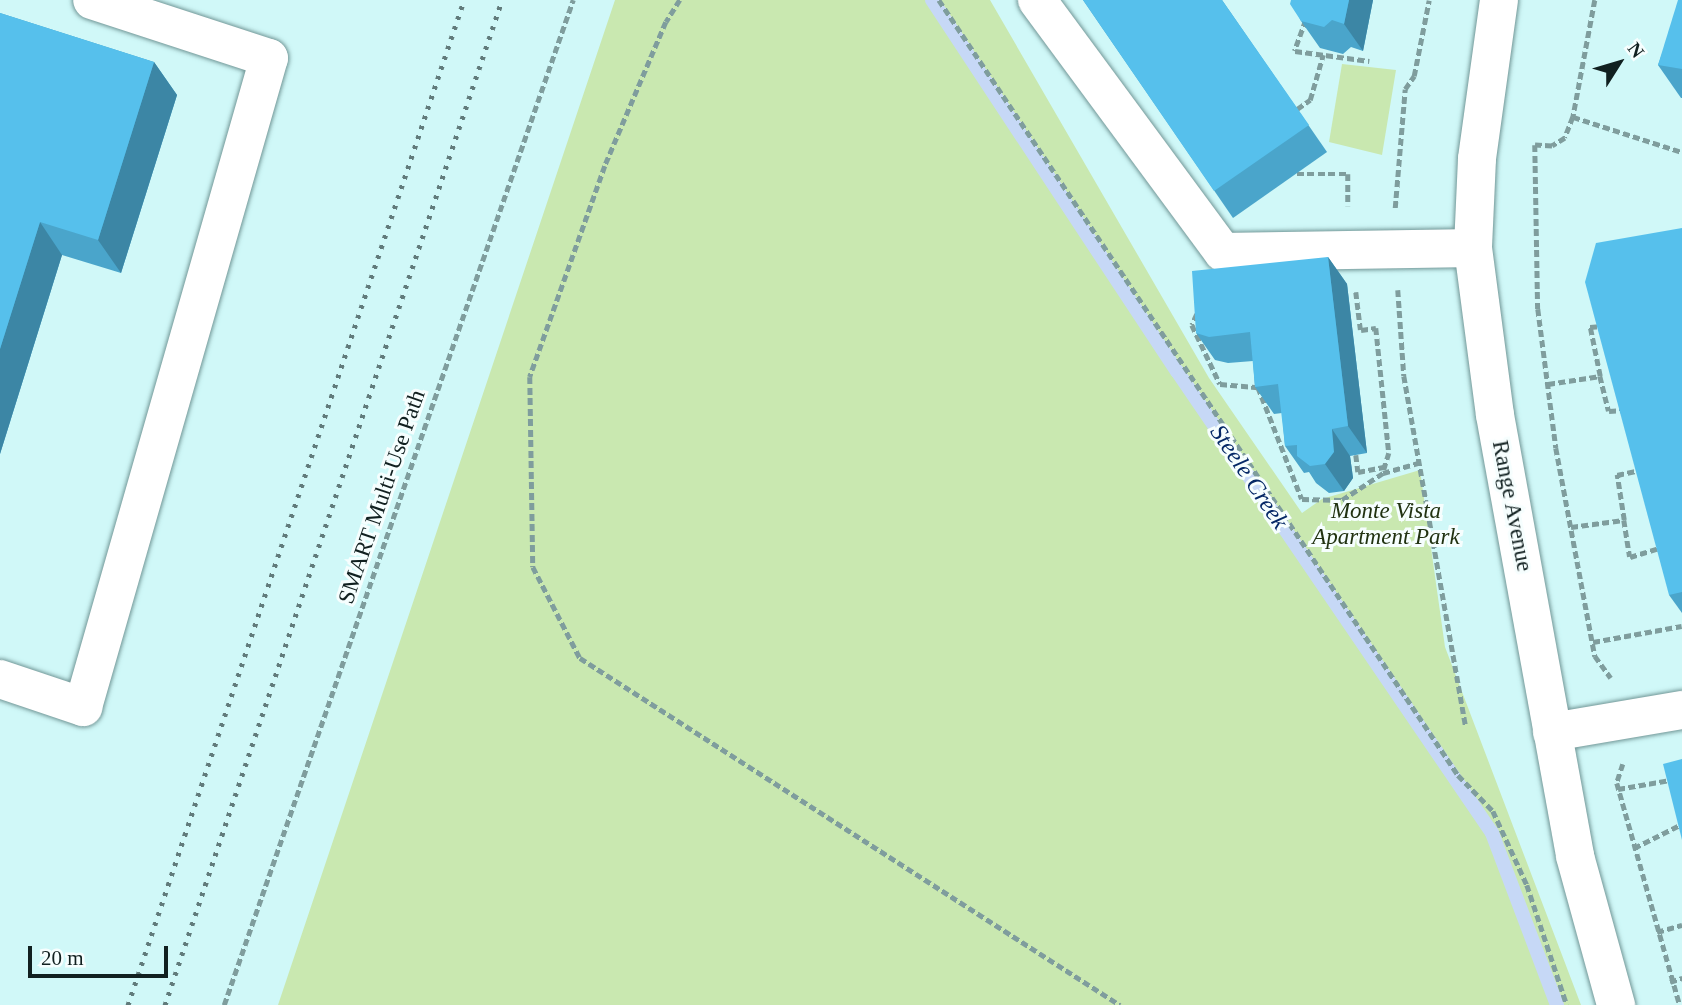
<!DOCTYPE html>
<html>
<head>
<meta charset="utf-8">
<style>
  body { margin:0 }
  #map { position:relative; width:1682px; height:1005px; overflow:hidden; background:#d0f8f8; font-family:"Times New Roman",serif }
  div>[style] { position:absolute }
  .green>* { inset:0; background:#c9e8b0 }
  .stream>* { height:14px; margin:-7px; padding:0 7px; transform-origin:7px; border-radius:7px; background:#c6d8f6 }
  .path>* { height:4.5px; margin-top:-2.25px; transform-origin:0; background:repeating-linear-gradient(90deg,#7f9d9d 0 7px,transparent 0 10.5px) }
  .roads { filter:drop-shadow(0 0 2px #729797) drop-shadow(0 0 2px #729797) }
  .minor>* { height:38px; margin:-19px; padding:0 19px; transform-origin:19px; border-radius:19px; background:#fff }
  .rail>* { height:5px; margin-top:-2.5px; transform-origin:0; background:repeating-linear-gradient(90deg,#617b7b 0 3.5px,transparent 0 10.5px) }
  .wall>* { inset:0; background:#4aa5cb }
  .shaded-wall>* { inset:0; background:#3c86a5 }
  .building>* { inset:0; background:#56c0ec }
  span { translate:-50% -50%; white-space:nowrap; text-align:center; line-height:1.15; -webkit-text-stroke:6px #f6fefe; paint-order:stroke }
  .street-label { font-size:23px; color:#112020 }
  .park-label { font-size:23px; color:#213211; font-style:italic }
  .water-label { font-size:24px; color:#052866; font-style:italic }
  .north { position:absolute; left:1584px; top:28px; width:70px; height:70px; -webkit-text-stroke:5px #f6fefe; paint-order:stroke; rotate:53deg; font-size:19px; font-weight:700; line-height:28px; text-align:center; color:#112020 }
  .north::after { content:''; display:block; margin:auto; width:24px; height:32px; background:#112020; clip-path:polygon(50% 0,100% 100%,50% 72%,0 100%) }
  .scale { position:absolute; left:28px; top:946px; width:140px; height:32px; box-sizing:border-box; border:4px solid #112020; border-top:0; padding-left:9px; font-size:21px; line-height:24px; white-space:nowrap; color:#112020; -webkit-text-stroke:5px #f6fefe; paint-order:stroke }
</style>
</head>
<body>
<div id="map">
  <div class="green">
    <div style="clip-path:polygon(615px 0,990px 0,1209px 378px,1302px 513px,1322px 499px,1420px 470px,1445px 647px,1581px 1005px,278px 1005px)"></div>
    <div style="clip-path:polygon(1342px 64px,1396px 70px,1382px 155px,1329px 142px)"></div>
  </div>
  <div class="stream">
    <div style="left:932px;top:0;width:445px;rotate:56.6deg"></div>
    <div style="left:1177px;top:371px;width:559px;rotate:55.71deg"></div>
    <div style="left:1492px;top:833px;width:184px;rotate:69.3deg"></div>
  </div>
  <div class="path">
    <div style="left:680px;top:0;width:26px;rotate:122deg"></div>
    <div style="left:666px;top:22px;width:156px;rotate:113deg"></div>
    <div style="left:605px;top:166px;width:224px;rotate:109.6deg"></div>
    <div style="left:530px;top:377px;width:190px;rotate:89.1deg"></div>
    <div style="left:533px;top:567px;width:102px;rotate:62.7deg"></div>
    <div style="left:580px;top:658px;width:642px;rotate:32.72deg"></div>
    <div style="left:939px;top:0;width:933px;rotate:56.19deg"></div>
    <div style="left:1458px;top:775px;width:50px;rotate:45.8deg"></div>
    <div style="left:1493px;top:811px;width:81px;rotate:65.3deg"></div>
    <div style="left:1527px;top:885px;width:126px;rotate:71.6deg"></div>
    <div style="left:1595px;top:0;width:119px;rotate:100.6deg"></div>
    <div style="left:1573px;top:117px;width:114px;rotate:17.8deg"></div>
    <div style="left:1306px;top:20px;width:33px;rotate:110deg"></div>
    <div style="left:1295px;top:51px;width:75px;rotate:7.7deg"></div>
    <div style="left:1297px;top:109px;width:16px;rotate:-35deg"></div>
    <div style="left:1310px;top:100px;width:47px;rotate:-73.9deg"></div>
    <div style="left:1573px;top:117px;width:22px;rotate:111deg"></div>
    <div style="left:1565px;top:138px;width:15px;rotate:148deg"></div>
    <div style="left:1552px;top:146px;width:17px;rotate:-177deg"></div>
    <div style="left:1535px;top:145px;width:164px;rotate:89deg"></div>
    <div style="left:1538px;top:309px;width:140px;rotate:82.6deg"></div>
    <div style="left:1556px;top:448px;width:212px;rotate:79.4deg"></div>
    <div style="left:1595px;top:656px;width:27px;rotate:54deg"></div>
    <div style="left:1297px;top:174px;width:51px"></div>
    <div style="left:1348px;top:174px;width:32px;rotate:90deg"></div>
    <div style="left:1395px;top:208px;width:119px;rotate:-85.2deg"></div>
    <div style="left:1405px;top:89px;width:16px;rotate:-55deg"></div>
    <div style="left:1414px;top:76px;width:77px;rotate:-78.8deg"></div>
    <div style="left:1398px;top:290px;width:86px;rotate:86deg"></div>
    <div style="left:1404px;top:376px;width:355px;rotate:80deg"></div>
    <div style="left:1356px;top:292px;width:38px;rotate:83deg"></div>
    <div style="left:1361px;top:330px;width:15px;rotate:-8deg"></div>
    <div style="left:1376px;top:328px;width:126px;rotate:84.1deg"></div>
    <div style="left:1389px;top:453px;width:21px;rotate:107deg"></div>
    <div style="left:1197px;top:314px;width:12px;rotate:114deg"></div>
    <div style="left:1192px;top:325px;width:65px;rotate:64.6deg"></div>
    <div style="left:1220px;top:384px;width:38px;rotate:5deg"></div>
    <div style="left:1258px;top:387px;width:120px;rotate:68.6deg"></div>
    <div style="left:1302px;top:499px;width:40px;rotate:1.4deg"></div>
    <div style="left:1342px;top:500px;width:49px;rotate:-33.4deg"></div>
    <div style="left:1383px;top:473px;width:37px;rotate:-16deg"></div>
    <div style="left:1600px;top:376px;width:50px;rotate:-101.5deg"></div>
    <div style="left:1590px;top:327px;width:12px;rotate:-5deg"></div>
    <div style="left:1548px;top:384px;width:53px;rotate:-8.7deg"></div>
    <div style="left:1600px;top:376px;width:36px;rotate:76deg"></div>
    <div style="left:1609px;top:411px;width:15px;rotate:-4deg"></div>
    <div style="left:1356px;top:455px;width:17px;rotate:83deg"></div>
    <div style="left:1358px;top:472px;width:26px;rotate:-11deg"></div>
    <div style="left:1624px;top:520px;width:46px;rotate:-98.8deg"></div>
    <div style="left:1617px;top:475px;width:24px;rotate:-12deg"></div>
    <div style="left:1571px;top:527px;width:53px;rotate:-7.5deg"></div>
    <div style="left:1624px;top:520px;width:37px;rotate:81deg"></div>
    <div style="left:1630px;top:557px;width:31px;rotate:-17deg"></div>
    <div style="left:1593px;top:642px;width:90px;rotate:-10.2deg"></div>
    <div style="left:1623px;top:764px;width:20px;rotate:108deg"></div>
    <div style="left:1617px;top:783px;width:231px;rotate:74.2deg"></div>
    <div style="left:1618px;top:789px;width:65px;rotate:-9.8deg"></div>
    <div style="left:1634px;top:848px;width:54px;rotate:-26.6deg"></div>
    <div style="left:1657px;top:932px;width:26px;rotate:-16deg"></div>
    <div style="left:1670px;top:982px;width:13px;rotate:-18deg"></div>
    <div style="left:224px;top:1005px;width:1064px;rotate:-70.85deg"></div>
  </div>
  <div class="roads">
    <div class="minor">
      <div style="left:1037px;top:0;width:313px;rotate:53.6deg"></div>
      <div style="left:1223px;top:252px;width:250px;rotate:-0.9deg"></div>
      <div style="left:1499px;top:0;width:161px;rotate:97.9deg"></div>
      <div style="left:1477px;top:159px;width:89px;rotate:92.6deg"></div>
      <div style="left:1473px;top:248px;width:168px;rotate:82.5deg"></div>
      <div style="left:1495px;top:415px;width:448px;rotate:79.7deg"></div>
      <div style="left:1575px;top:856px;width:155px;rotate:74.6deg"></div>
      <div style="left:0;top:679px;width:88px;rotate:18.6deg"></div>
      <div style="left:83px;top:707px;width:675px;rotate:-74.01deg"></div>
      <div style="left:269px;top:58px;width:186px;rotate:-161.9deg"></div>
      <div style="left:1552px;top:732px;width:132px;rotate:-9.6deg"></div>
    </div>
  </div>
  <div class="rail">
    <div style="left:128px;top:1005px;width:1060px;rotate:-71.51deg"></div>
    <div style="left:165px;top:1005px;width:1060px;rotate:-71.46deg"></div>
  </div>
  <div class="wall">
    <div style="clip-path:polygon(1083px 0,1222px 0,1327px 152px,1233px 218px)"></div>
    <div style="clip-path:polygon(1291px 0,1373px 0,1363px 51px,1351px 47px,1343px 54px,1320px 48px,1301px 21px)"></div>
    <div style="clip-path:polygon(1682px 0,1682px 98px,1681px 98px,1658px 65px)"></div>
    <div style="clip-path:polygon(0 13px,154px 62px,177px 95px,121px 273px,62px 255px,0 454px)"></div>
    <div style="clip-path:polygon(1682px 228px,1682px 613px,1669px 595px)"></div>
    <div style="clip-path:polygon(1328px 257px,1347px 284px,1367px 453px,1350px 456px,1353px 478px,1344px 491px,1329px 493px,1316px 483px,1309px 472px,1304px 473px,1285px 446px,1282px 413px,1274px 414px,1255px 387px,1253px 361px,1228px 363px,1215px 360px,1196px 333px)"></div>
  </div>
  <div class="shaded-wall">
    <div style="clip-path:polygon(1349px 0,1373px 0,1363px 51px,1344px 24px)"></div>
    <div style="clip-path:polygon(154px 62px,177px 95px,121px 273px,98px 240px)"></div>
    <div style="clip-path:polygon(40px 222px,62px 255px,0 454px,0 349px)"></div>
    <div style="clip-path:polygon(1328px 257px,1347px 284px,1367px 453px,1348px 426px)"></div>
    <div style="clip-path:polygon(1332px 429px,1350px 456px,1353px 478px,1344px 491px,1325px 464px)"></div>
  </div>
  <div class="building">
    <div style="clip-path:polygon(1083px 0,1222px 0,1309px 125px,1214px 191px)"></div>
    <div style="clip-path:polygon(1291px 0,1349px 0,1344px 24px,1332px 20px,1324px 27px,1301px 21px,1290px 4px)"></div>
    <div style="clip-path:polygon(1678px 0,1682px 0,1682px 69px,1658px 65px)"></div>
    <div style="clip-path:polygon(0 13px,154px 62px,98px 240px,40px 222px,0 349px)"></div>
    <div style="clip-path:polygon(1682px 228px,1682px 592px,1669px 595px,1585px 282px,1596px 243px)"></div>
    <div style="clip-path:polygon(1328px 257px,1348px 426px,1332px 429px,1334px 452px,1325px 464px,1310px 466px,1297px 456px,1297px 445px,1285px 446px,1278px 384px,1255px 387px,1250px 332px,1209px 337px,1196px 333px,1192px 271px)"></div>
    <div style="clip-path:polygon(1682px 759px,1682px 840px,1663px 764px)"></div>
  </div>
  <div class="street-label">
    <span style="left:382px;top:497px;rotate:-71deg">SMART Multi-Use Path</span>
    <span style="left:1512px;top:506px;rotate:79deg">Range Avenue</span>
  </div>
  <div class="park-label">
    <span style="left:1386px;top:524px">Monte Vista<br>Apartment Park</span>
  </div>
  <div class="water-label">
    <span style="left:1249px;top:477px;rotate:56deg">Steele Creek</span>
  </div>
  <div class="north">N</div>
  <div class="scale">20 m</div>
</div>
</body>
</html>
